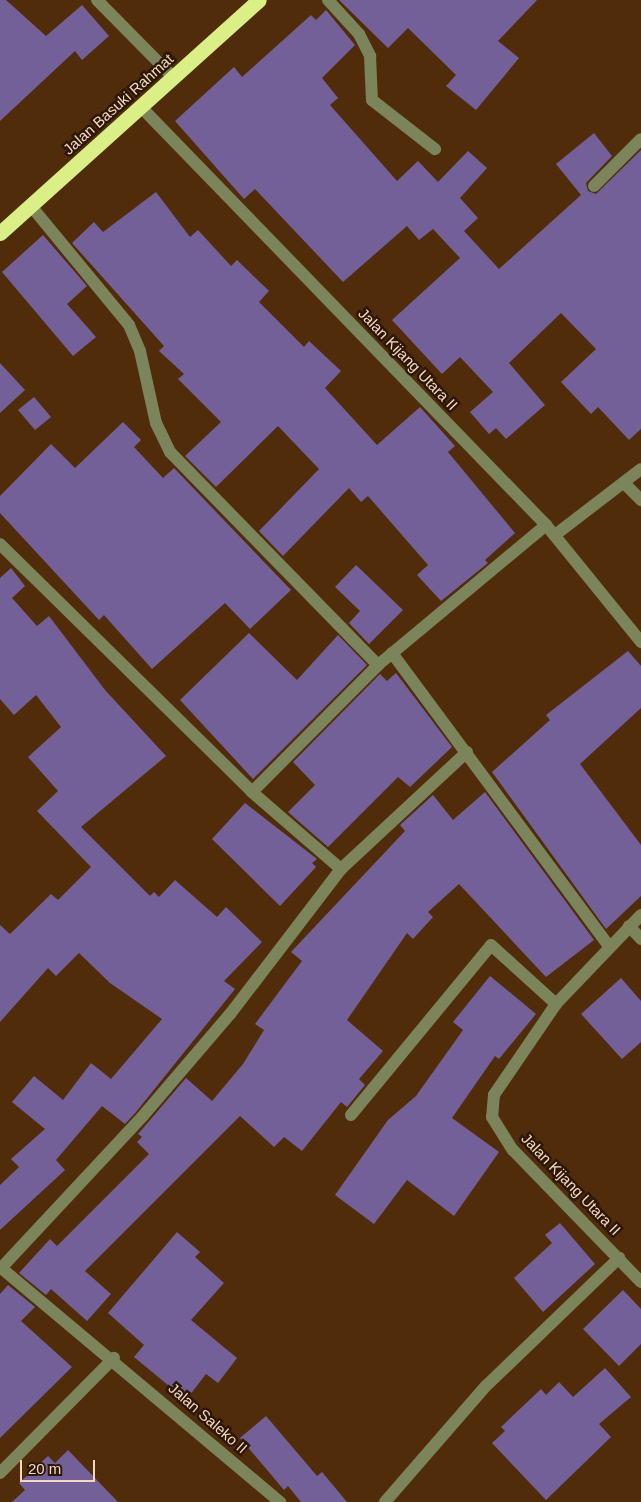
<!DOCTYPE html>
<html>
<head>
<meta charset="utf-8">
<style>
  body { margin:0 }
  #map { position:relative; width:641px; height:1502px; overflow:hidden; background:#512c0a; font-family:Helvetica,sans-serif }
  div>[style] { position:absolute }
  .building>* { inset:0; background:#736098 }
  .minor>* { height:12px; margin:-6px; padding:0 6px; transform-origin:6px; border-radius:6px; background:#7b845b }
  .highway>* { height:15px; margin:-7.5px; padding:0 7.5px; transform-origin:7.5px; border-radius:7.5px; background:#daf086 }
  span { translate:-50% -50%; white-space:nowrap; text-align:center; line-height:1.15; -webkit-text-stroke:5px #2d1807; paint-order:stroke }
  .street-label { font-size:15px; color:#f4d7c1 }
  .scale { position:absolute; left:20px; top:1460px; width:75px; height:22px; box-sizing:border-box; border:2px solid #f4d7c1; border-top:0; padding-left:6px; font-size:15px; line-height:18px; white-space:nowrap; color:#f4d7c1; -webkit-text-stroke:4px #2d1807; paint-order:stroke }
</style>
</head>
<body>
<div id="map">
  <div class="building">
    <div style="clip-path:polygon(0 0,6px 0,46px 36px,82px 5px,109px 36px,82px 60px,75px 51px,0 121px)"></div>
    <div style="clip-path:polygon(339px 0,537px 0,498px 41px,519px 58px,476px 110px,446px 86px,456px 75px,408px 28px,388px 48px)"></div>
    <div style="clip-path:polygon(326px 10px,355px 45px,322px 78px,338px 98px,330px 105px,397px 181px,418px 161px,438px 182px,468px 151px,487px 168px,460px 198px,478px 218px,464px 231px,499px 269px,581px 195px,556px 164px,594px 133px,612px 156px,586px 183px,588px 191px,596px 194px,641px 150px,641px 429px,629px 440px,598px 407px,591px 414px,561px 382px,596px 349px,561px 313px,509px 363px,545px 405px,506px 439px,496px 428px,489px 434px,470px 412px,493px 392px,460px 357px,442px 374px,392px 320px,460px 258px,433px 229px,419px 240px,407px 226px,343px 282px,255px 189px,244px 199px,175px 121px,234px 67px,242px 77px,311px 15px,316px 20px)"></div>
    <div style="clip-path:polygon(156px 192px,190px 237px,198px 230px,231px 266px,237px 260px,269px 291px,259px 302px,304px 347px,309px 341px,341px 371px,325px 388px,377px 445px,420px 407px,455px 446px,448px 452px,515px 533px,485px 560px,488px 563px,441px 601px,417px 575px,428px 565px,368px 496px,361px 502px,349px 488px,283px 556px,259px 531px,319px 469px,278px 426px,216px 487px,185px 456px,221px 422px,178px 379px,184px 374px,159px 351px,164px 346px,72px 243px,94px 222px,103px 232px)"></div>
    <div style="clip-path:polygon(43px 235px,87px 286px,67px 304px,96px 337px,73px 356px,2px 272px)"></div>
    <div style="clip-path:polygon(0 363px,25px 390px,0 413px)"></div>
    <div style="clip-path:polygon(34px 397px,51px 417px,35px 430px,18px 410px)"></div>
    <div style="clip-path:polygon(123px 422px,141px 440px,134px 447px,163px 478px,174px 468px,291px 590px,250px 629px,225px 603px,152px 669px,104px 615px,99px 620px,0 513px,0 496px,51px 444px,75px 468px)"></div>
    <div style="clip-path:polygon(356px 565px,403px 610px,369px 644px,349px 623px,360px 611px,335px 587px)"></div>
    <div style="clip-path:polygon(11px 568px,25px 586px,12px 598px,37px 626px,49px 616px,105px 690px,166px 756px,81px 827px,150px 896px,154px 892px,159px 897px,175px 880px,217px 917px,226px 907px,262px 942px,224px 981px,235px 989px,136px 1112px,125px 1124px,102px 1106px,56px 1160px,65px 1170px,0 1230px,0 1185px,19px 1167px,11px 1159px,45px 1129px,12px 1102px,34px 1076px,63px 1100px,91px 1063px,111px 1079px,162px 1019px,110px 983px,79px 953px,56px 976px,48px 968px,0 1022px,0 925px,10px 934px,51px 894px,58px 900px,91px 867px,37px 811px,58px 791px,28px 757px,61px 727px,36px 695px,14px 715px,0 699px,0 578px)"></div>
    <div style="clip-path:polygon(249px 633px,297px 680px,338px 635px,367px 665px,253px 779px,180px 700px)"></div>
    <div style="clip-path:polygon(628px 651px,641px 666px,641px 708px,580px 764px,641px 845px,641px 896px,606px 929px,492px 772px,550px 720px,546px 715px)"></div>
    <div style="clip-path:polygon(396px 673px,452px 747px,410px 787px,398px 777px,328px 847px,288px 812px,315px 785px,293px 762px,380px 674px,387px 681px)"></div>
    <div style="clip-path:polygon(485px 792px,594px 940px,546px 977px,459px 884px,428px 912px,433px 917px,413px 939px,407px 933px,347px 1020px,383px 1051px,359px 1079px,365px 1085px,347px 1107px,341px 1102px,302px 1151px,284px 1137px,274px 1147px,240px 1116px,85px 1271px,111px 1294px,87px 1321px,51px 1289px,46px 1295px,19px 1273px,50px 1239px,57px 1246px,149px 1154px,137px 1142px,142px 1137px,138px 1134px,186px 1078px,212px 1101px,243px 1064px,264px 1030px,255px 1024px,302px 961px,291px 952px,405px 831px,400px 825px,433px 795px,453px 820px)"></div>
    <div style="clip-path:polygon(245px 803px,317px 859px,312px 863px,316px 867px,280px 906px,212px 839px)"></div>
    <div style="clip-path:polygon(490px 976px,536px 1014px,499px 1059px,495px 1056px,452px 1118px,499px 1152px,454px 1216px,407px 1180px,374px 1224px,335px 1195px,388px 1120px,416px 1096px,463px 1030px,453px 1022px)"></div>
    <div style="clip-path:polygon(621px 978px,641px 1001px,641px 1042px,622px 1059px,581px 1014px)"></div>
    <div style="clip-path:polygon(560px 1223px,595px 1264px,543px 1312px,514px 1278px,552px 1243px,545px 1235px)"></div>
    <div style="clip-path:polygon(177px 1232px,200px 1252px,195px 1257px,224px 1283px,191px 1320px,237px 1358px,218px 1383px,206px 1374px,186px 1400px,134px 1357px,144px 1345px,108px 1313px)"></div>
    <div style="clip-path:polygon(8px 1285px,35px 1307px,21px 1321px,72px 1367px,0 1438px,0 1294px)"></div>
    <div style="clip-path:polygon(623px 1290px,641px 1309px,641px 1344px,619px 1366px,583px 1329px)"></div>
    <div style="clip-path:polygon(605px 1368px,631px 1397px,599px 1424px,611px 1437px,546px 1500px,492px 1443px,505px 1431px,501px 1427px,541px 1389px,546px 1395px,559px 1382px,573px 1397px)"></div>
    <div style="clip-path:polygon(266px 1416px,317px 1476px,322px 1472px,347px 1502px,301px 1502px,288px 1486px,284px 1490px,240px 1438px)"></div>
    <div style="clip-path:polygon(68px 1450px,118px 1502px,12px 1502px,25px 1490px,19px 1483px,48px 1456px,55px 1463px)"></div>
  </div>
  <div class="minor">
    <div style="left:97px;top:0;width:108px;rotate:45.4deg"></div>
    <div style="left:328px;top:0;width:46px;rotate:47.6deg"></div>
    <div style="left:359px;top:34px;width:25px;rotate:63deg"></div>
    <div style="left:370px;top:56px;width:44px;rotate:87.4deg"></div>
    <div style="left:372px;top:100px;width:80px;rotate:37.9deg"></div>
    <div style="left:141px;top:107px;width:582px;rotate:45.9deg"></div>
    <div style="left:546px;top:525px;width:151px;rotate:50.9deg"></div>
    <div style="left:594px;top:186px;width:66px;rotate:-45deg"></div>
    <div style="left:31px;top:206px;width:154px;rotate:50.5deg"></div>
    <div style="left:129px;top:325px;width:28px;rotate:67deg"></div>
    <div style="left:140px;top:351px;width:74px;rotate:77.5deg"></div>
    <div style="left:156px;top:423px;width:32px;rotate:64deg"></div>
    <div style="left:170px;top:452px;width:298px;rotate:45.7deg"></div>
    <div style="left:625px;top:484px;width:23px;rotate:45deg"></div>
    <div style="left:555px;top:535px;width:108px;rotate:-37.5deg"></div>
    <div style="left:0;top:544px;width:354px;rotate:44.5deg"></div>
    <div style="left:252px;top:792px;width:118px;rotate:40.9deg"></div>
    <div style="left:341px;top:869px;width:183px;rotate:127.4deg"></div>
    <div style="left:230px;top:1014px;width:135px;rotate:130.5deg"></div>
    <div style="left:142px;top:1117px;width:207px;rotate:133deg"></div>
    <div style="left:392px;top:653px;width:365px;rotate:53.5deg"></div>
    <div style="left:252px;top:792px;width:179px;rotate:-45.2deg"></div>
    <div style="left:378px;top:665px;width:219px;rotate:-39.8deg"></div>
    <div style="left:341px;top:869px;width:172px;rotate:-42.9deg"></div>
    <div style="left:641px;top:915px;width:123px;rotate:133.7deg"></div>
    <div style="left:556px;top:1004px;width:110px;rotate:124.3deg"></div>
    <div style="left:494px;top:1095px;width:22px;rotate:95deg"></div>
    <div style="left:492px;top:1117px;width:39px;rotate:58deg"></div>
    <div style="left:513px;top:1150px;width:184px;rotate:45.9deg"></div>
    <div style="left:629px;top:926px;width:18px;rotate:47deg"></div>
    <div style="left:351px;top:1115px;width:220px;rotate:-50.5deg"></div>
    <div style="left:491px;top:945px;width:88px;rotate:42.2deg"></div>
    <div style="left:0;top:1267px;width:366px;rotate:40deg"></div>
    <div style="left:0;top:1473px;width:162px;rotate:-45.3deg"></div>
    <div style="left:385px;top:1502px;width:154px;rotate:-49deg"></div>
    <div style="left:486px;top:1386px;width:185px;rotate:-43.9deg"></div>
  </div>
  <div class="highway">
    <div style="left:0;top:233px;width:348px;rotate:-42deg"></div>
  </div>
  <div class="street-label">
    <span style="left:118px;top:104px;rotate:-42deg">Jalan Basuki Rahmat</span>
    <span style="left:408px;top:359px;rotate:46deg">Jalan Kijang Utara II</span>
    <span style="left:571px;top:1184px;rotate:46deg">Jalan Kijang Utara II</span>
    <span style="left:208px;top:1418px;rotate:41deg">Jalan Saleko II</span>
  </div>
  <div class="scale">20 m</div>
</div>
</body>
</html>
